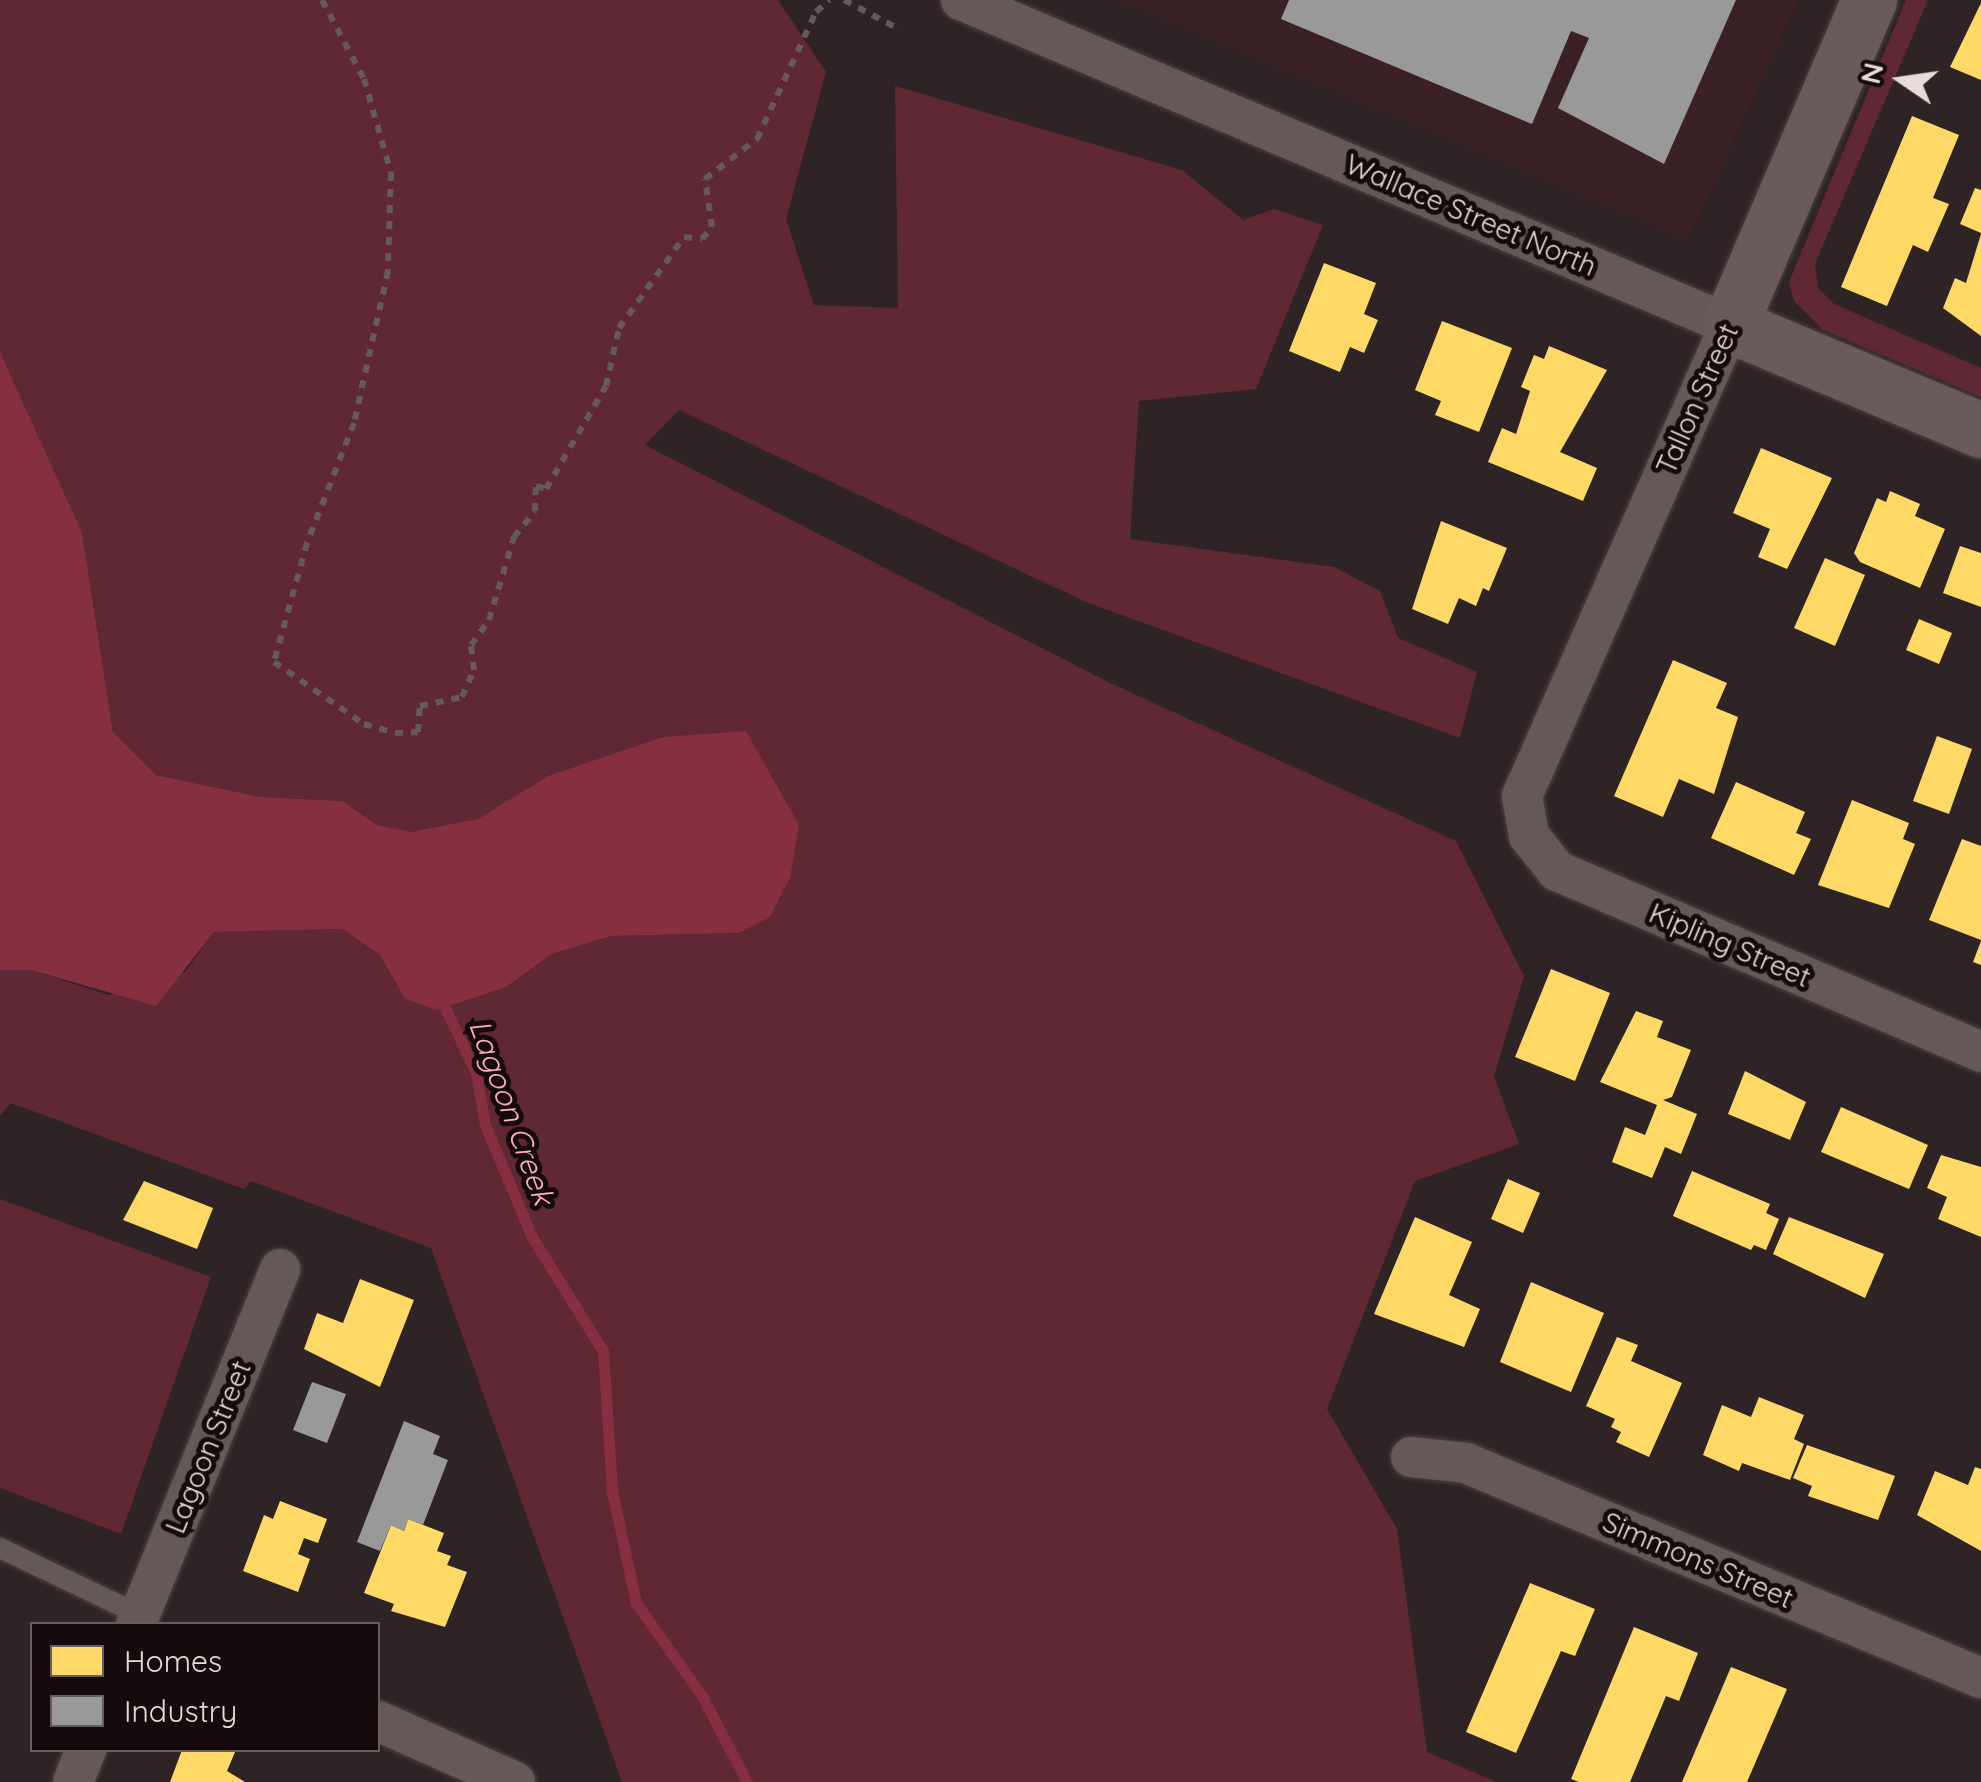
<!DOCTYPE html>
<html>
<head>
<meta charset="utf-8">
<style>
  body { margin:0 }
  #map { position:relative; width:1981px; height:1782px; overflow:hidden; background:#2f2425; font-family:Quicksand,sans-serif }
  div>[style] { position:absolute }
  .built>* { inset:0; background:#3b2125 }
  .green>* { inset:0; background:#5f2832 }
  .water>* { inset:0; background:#852f3f }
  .homes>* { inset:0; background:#ffd966 }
  .industry>* { inset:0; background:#999 }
  .stream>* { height:11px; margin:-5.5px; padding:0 5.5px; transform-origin:5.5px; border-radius:5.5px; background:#852f3f }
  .path>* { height:6px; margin-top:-3px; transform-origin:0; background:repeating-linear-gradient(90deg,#655a5b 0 8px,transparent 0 16px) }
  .roads { filter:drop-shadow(0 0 2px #4c4243) drop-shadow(0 0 2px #4c4243) }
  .lane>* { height:20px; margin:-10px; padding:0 10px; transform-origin:10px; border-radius:10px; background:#655859 }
  .street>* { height:40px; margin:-20px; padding:0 20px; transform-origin:20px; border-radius:20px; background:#655859 }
  .secondary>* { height:55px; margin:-27.5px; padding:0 27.5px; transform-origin:27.5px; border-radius:27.5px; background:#6a5a5b }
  span { translate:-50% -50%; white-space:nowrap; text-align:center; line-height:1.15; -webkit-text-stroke:10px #150b0c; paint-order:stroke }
  .street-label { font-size:28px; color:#e8d9da }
  .water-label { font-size:30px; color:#fdaeb7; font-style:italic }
  .legend { position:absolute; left:30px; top:1622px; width:350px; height:130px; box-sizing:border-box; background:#150b0c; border:2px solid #695d5e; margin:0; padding:12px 18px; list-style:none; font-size:30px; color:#e8d9da }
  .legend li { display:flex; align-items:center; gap:20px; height:50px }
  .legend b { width:50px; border:2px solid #695d5e }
  .north { position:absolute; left:1851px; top:30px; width:100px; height:100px; -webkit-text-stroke:8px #150b0c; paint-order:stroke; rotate:283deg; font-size:28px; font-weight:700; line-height:40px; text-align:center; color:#e8d9da }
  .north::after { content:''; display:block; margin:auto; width:35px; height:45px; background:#e8d9da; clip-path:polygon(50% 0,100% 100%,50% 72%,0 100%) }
</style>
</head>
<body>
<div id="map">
  <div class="built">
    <div style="clip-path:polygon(1120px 0,1798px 0,1688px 239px)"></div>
  </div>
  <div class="green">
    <div style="clip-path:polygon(0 0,778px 0,826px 72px,786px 219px,814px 305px,898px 308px,895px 86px,1182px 170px,1243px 220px,1274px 209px,1323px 225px,1256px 389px,1139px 401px,1130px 539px,1334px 567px,1380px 591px,1398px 638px,1477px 672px,1460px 738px,1086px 602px,679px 410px,645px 445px,1110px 683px,1456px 841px,1524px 976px,1494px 1076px,1519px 1144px,1415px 1181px,1327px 1409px,1397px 1529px,1427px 1752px,1496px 1782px,622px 1782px,431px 1248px,251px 1181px,244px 1189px,11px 1103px,0 1116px,0 970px,31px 970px,109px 995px,185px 972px,214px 932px,342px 929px,380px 955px,405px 999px,506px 987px,552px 954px,611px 936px,739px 933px,769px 918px,548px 776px,479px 819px,411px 833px,377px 825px,343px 801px,261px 797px,156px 775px,113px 732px,82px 532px,0 352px)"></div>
    <div style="clip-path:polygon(1906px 0,1928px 0,1815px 264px,1818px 288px,1834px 304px,1981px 368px,1981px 397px,1823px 330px,1794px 301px,1789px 282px)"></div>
    <div style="clip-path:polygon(0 1199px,211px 1277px,121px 1534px,0 1488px)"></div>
  </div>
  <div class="water">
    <div style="clip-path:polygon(0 352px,82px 532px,113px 732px,156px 775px,261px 797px,343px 801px,377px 825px,411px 832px,478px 819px,548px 776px,663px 737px,746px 731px,799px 825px,790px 878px,769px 918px,739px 933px,611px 936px,552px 954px,506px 987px,437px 1010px,405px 999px,380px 955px,342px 929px,214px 932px,156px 1006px,31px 970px,0 970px)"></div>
  </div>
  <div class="homes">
    <div style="clip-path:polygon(1981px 3px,1981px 80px,1950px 67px)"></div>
    <div style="clip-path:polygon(1912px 116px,1959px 135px,1933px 198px,1949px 204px,1928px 252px,1913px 245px,1887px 306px,1841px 287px)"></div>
    <div style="clip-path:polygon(1975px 188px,1981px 190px,1981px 233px,1960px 224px)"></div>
    <div style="clip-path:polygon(1981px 234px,1981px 336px,1943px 308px,1955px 278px,1966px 283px)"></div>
    <div style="clip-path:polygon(1324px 263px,1376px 283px,1364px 314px,1378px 320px,1364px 353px,1350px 347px,1340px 372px,1289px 351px)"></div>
    <div style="clip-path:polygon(1442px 321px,1512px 348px,1479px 432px,1435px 415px,1441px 401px,1415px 390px)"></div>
    <div style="clip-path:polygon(1549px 346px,1607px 370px,1560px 452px,1597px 468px,1583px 501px,1488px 462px,1502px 428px,1516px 434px,1530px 391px,1521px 387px,1534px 355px,1544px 359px)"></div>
    <div style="clip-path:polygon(1761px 448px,1832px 478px,1787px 569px,1758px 557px,1770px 529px,1733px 513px)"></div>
    <div style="clip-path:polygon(1890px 491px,1920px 504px,1915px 516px,1945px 529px,1920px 588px,1860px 562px,1854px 553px,1877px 498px,1886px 502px)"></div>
    <div style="clip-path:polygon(1441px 521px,1507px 548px,1489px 591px,1483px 588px,1476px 606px,1459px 598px,1448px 624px,1412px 609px)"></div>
    <div style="clip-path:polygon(1960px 546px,1981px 553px,1981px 607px,1943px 593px)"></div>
    <div style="clip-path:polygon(1825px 558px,1865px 575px,1835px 646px,1794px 628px)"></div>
    <div style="clip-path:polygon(1919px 619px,1952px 633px,1939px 664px,1906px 650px)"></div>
    <div style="clip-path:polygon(1673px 660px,1727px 683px,1716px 708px,1738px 717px,1714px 794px,1679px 779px,1663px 817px,1614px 796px)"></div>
    <div style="clip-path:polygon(1937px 736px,1972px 749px,1949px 814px,1913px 801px)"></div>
    <div style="clip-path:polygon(1736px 782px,1805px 812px,1796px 833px,1811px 839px,1794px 875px,1711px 838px)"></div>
    <div style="clip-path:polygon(1852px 800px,1909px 823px,1903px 839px,1915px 844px,1889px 908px,1818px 885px)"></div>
    <div style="clip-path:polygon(1962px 839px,1981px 846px,1981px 940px,1929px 920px)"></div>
    <div style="clip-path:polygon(1981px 941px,1981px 965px,1973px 962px)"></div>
    <div style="clip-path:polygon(1551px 969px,1610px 993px,1575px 1081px,1515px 1057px)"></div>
    <div style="clip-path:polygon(1636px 1011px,1663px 1021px,1657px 1037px,1691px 1050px,1672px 1097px,1663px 1100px,1697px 1114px,1681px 1154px,1665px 1147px,1652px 1178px,1612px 1162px,1625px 1127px,1645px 1135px,1657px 1105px,1600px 1082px)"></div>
    <div style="clip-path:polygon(1745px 1071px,1806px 1102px,1790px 1140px,1728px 1114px)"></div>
    <div style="clip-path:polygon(1841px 1107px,1928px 1145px,1909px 1189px,1821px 1152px)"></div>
    <div style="clip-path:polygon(1941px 1155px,1981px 1167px,1981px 1237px,1938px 1219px,1947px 1197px,1927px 1188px)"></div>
    <div style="clip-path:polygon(1692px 1171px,1770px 1204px,1766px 1213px,1779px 1219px,1766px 1250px,1754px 1245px,1751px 1250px,1673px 1216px)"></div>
    <div style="clip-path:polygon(1508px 1179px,1540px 1193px,1523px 1233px,1491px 1219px)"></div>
    <div style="clip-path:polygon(144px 1181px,213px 1208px,197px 1249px,123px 1220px)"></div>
    <div style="clip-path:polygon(1415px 1217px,1472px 1242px,1449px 1295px,1480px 1309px,1464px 1347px,1374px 1314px)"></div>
    <div style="clip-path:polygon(1789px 1217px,1884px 1254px,1865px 1298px,1773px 1254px)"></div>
    <div style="clip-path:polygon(360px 1279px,414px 1300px,380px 1387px,304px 1349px,317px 1313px,343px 1323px)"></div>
    <div style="clip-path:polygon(1531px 1282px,1604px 1313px,1571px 1392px,1500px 1362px)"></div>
    <div style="clip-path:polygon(1617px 1337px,1638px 1345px,1631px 1361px,1682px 1383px,1649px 1457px,1616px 1442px,1621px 1432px,1611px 1427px,1615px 1419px,1586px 1406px)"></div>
    <div style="clip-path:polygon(1759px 1397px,1804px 1415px,1794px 1439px,1804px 1444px,1790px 1480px,1742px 1463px,1739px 1471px,1703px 1455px,1722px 1405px,1751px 1417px)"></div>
    <div style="clip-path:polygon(1807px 1445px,1895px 1476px,1878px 1520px,1808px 1496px,1812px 1486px,1793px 1478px)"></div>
    <div style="clip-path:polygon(1975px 1467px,1981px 1469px,1981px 1551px,1917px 1515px,1935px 1471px,1968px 1485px)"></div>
    <div style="clip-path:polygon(280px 1501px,327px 1519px,318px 1543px,304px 1538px,298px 1554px,310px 1559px,298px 1592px,243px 1571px,264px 1515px,273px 1519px)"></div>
    <div style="clip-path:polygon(408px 1519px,444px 1533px,437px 1551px,451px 1556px,447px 1565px,467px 1572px,445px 1627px,391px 1611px,394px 1604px,364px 1593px,391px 1525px,404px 1531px)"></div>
    <div style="clip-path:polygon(1530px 1583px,1595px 1609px,1575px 1656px,1561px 1651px,1516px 1753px,1466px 1732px)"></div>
    <div style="clip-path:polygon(1634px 1627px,1698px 1653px,1679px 1701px,1666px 1696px,1630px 1782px,1579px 1782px,1571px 1779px)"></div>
    <div style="clip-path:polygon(1731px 1667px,1787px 1689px,1747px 1782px,1682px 1782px)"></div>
    <div style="clip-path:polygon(182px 1750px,235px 1752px,227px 1771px,245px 1782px,170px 1782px)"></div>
  </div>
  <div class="industry">
    <div style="clip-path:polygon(1289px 0,1736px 0,1664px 164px,1558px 108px,1589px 38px,1571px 31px,1532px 124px,1281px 19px)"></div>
    <div style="clip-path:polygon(312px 1382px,346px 1394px,327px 1443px,293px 1430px)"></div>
    <div style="clip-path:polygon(404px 1421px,440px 1436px,433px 1454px,448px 1460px,423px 1525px,408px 1519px,404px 1531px,391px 1525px,380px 1551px,357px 1542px)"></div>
  </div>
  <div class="stream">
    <div style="left:439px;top:995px;width:86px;rotate:64.6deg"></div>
    <div style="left:476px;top:1073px;width:53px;rotate:80.2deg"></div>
    <div style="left:485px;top:1125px;width:121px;rotate:67.2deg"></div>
    <div style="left:532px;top:1237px;width:134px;rotate:58.1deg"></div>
    <div style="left:603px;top:1351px;width:140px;rotate:86.3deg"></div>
    <div style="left:612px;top:1491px;width:115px;rotate:77.9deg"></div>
    <div style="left:636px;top:1603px;width:114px;rotate:54.6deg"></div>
    <div style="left:702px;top:1696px;width:97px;rotate:62.4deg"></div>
  </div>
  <div class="path">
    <div style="left:322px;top:0;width:89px;rotate:62deg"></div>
    <div style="left:364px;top:79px;width:98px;rotate:74deg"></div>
    <div style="left:391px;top:173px;width:98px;rotate:91.8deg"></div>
    <div style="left:388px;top:271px;width:156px;rotate:102.6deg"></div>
    <div style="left:354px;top:423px;width:129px;rotate:111.4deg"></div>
    <div style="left:307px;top:543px;width:123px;rotate:105.5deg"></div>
    <div style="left:274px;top:662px;width:109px;rotate:34.6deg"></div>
    <div style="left:364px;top:724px;width:32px;rotate:16deg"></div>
    <div style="left:395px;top:733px;width:23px;rotate:-2deg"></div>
    <div style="left:418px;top:732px;width:26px;rotate:-86deg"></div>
    <div style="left:420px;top:706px;width:43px;rotate:-12.1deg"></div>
    <div style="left:462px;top:697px;width:30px;rotate:-66deg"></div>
    <div style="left:474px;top:670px;width:25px;rotate:-97deg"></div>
    <div style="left:471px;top:645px;width:31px;rotate:-54deg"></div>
    <div style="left:489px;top:620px;width:87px;rotate:-73.2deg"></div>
    <div style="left:514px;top:537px;width:33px;rotate:-51deg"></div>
    <div style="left:535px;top:511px;width:25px;rotate:-88deg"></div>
    <div style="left:536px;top:486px;width:10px;rotate:17deg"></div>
    <div style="left:546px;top:489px;width:119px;rotate:-59.8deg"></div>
    <div style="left:606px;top:386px;width:59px;rotate:-77.4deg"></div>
    <div style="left:619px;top:328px;width:112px;rotate:-54.5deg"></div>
    <div style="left:684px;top:237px;width:18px;rotate:6deg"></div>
    <div style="left:702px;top:239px;width:16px;rotate:-50deg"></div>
    <div style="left:712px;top:227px;width:49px;rotate:-98.3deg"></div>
    <div style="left:705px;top:179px;width:66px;rotate:-37.6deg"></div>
    <div style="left:757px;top:139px;width:140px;rotate:-65.1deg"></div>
    <div style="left:816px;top:12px;width:18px;rotate:-43deg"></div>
    <div style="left:844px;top:0;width:64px;rotate:27.8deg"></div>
  </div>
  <div class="roads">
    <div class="lane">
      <div style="left:0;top:1548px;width:155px;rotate:25.6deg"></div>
    </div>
    <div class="street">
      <div style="left:961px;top:0;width:835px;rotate:22.91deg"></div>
      <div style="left:1730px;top:325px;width:515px;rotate:113.83deg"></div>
      <div style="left:1522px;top:796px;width:41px;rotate:80.1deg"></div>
      <div style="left:1529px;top:836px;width:45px;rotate:51.3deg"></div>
      <div style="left:1557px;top:871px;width:461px;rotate:23.1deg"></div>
      <div style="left:1411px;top:1457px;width:55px;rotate:6.2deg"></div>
      <div style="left:1466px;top:1463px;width:558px;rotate:22.66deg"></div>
      <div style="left:136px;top:1624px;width:383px;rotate:-67.9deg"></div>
      <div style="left:378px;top:1721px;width:150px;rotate:24deg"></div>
      <div style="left:73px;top:1782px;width:35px;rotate:-68deg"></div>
    </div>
    <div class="secondary">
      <div style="left:1869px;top:0;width:353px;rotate:113.2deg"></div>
      <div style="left:1730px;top:325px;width:272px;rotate:22.7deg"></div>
    </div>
  </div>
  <div class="street-label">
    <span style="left:1471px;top:215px;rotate:23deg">Wallace Street North</span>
    <span style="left:1697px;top:399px;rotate:-66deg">Tallon Street</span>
    <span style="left:1730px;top:945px;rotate:23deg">Kipling Street</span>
    <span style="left:208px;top:1447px;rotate:-68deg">Lagoon Street</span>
    <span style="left:1698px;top:1560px;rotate:23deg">Simmons Street</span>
  </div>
  <div class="water-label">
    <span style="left:512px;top:1112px;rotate:70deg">Lagoon Creek</span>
  </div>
  <ul class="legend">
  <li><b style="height:28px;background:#ffd966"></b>Homes</li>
  <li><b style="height:28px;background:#999"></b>Industry</li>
  </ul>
  <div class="north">N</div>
</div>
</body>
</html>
